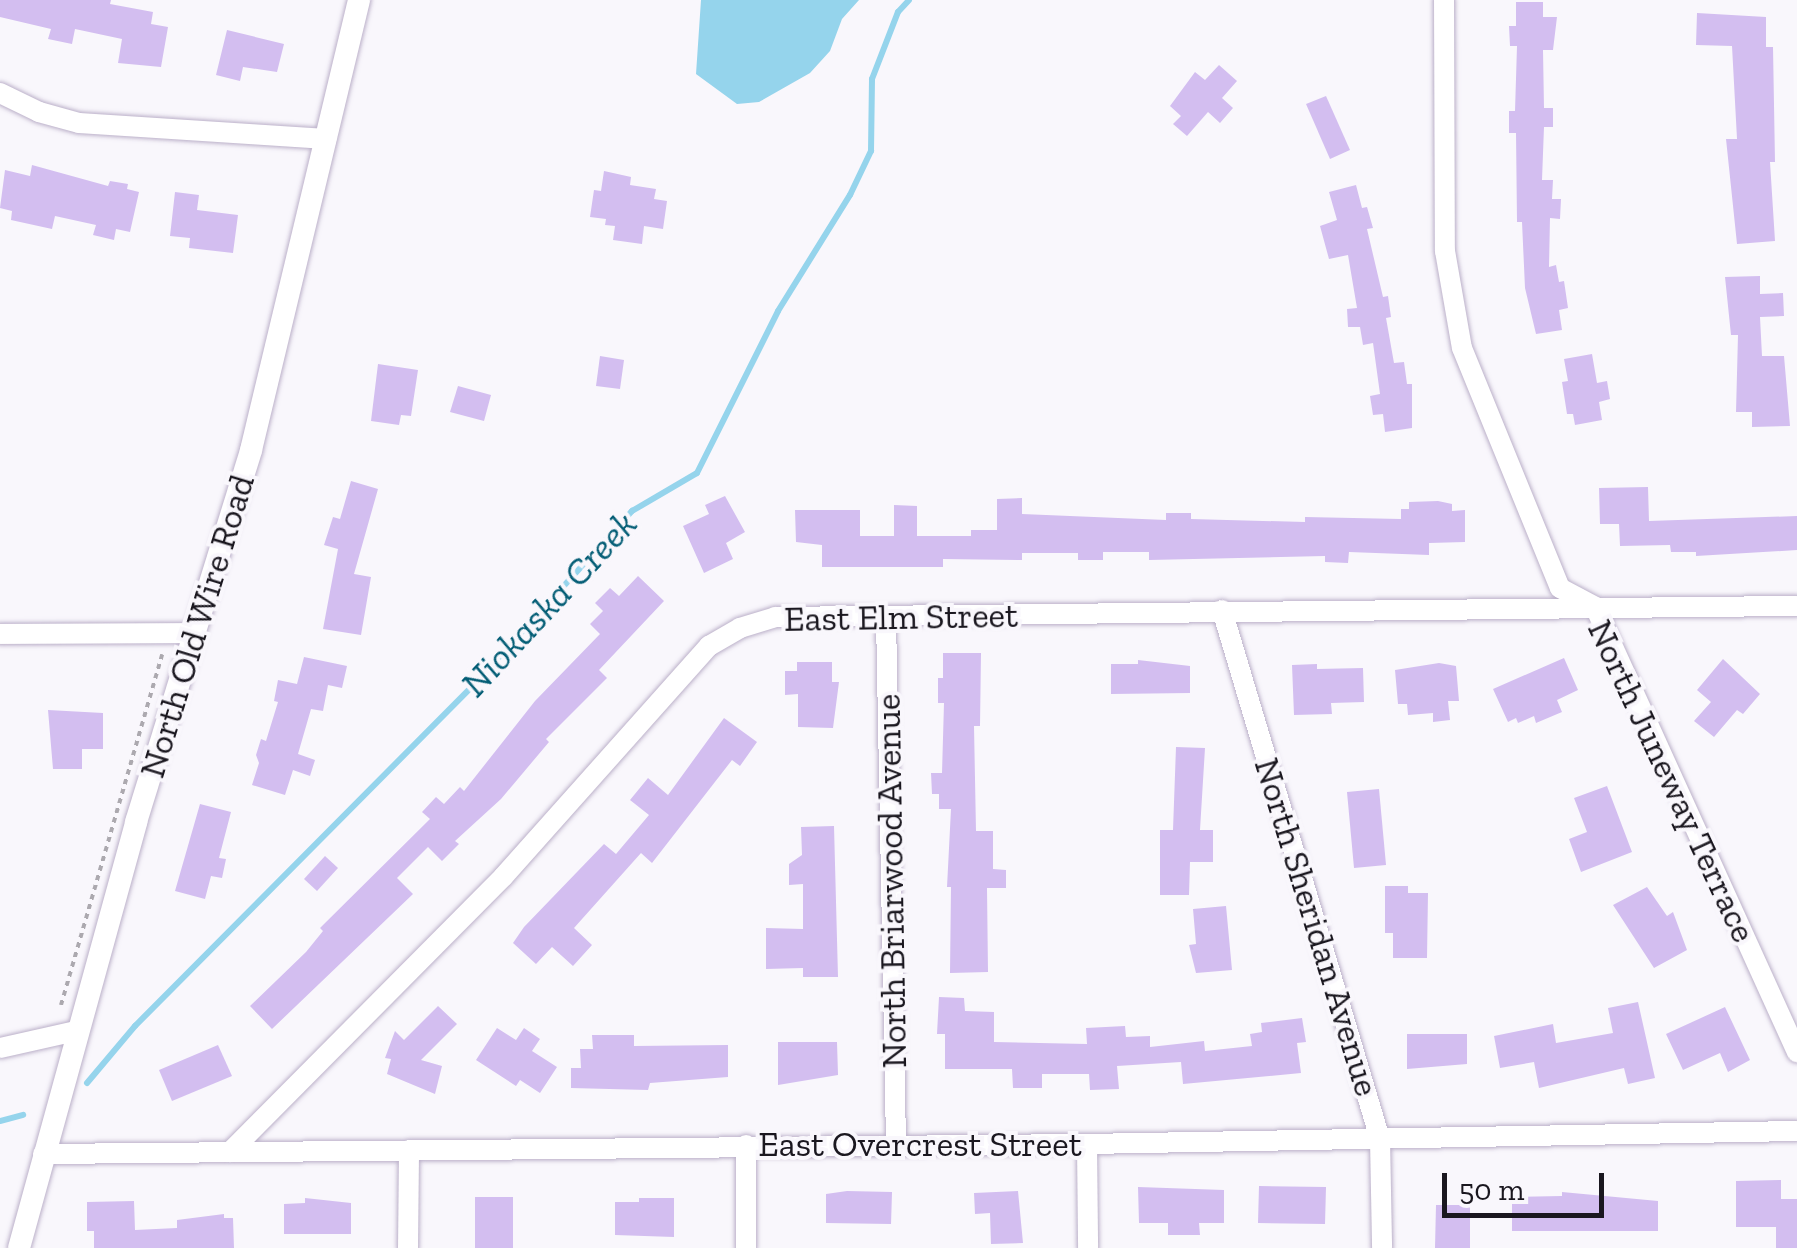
<!DOCTYPE html>
<html>
<head>
<meta charset="utf-8">
<style>
  body { margin:0 }
  #map { position:relative; width:1797px; height:1248px; overflow:hidden; background:#f9f7fc; font-family:"Zilla Slab",serif }
  div>[style] { position:absolute }
  .water>* { inset:0; background:#95d4ec }
  .stream>* { height:6px; margin:-3px; padding:0 3px; transform-origin:3px; border-radius:3px; background:#95d4ec }
  .building>* { inset:0; background:#d3bef0 }
  .path>* { height:4px; margin-top:-2px; transform-origin:0; background:repeating-linear-gradient(90deg,#aca9af 0 5px,transparent 0 10px) }
  .roads { filter:drop-shadow(0 0 2px #bbb0c9) drop-shadow(0 0 2px #bbb0c9) }
  .minor>* { height:20px; margin:-10px; padding:0 10px; transform-origin:10px; border-radius:10px; background:#fff }
  .tertiary>* { height:22px; margin:-11px; padding:0 11px; transform-origin:11px; border-radius:11px; background:#fff }
  span { translate:-50% -50%; white-space:nowrap; text-align:center; line-height:1.15; -webkit-text-stroke:8px #f9f7fc; paint-order:stroke }
  .street-label { font-size:35px; color:#1a171f }
  .water-label { font-size:38px; color:#035d75; font-style:italic }
  .scale { position:absolute; left:1442px; top:1173px; width:162px; height:45px; box-sizing:border-box; border:5px solid #1a171f; border-top:0; padding-left:12px; font-size:30px; line-height:35px; white-space:nowrap; color:#1a171f; -webkit-text-stroke:8px #f9f7fc; paint-order:stroke }
</style>
</head>
<body>
<div id="map">
  <div class="water">
    <div style="clip-path:polygon(701px 0,859px 0,842px 19px,830px 51px,810px 73px,759px 102px,737px 104px,696px 74px)"></div>
  </div>
  <div class="stream">
    <div style="left:87px;top:1083px;width:75px;rotate:-49.9deg"></div>
    <div style="left:135px;top:1026px;width:475px;rotate:-45.2deg"></div>
    <div style="left:470px;top:689px;width:241px;rotate:-47.7deg"></div>
    <div style="left:632px;top:511px;width:75px;rotate:-30.3deg"></div>
    <div style="left:697px;top:473px;width:181px;rotate:-63.4deg"></div>
    <div style="left:778px;top:311px;width:137px;rotate:-58.2deg"></div>
    <div style="left:850px;top:195px;width:49px;rotate:-64.5deg"></div>
    <div style="left:871px;top:151px;width:72px;rotate:-89.2deg"></div>
    <div style="left:872px;top:79px;width:72px;rotate:-68.8deg"></div>
    <div style="left:898px;top:12px;width:16px;rotate:-47deg"></div>
    <div style="left:0;top:1121px;width:24px;rotate:-15deg"></div>
  </div>
  <div class="building">
    <div style="clip-path:polygon(0 0,111px 0,110px 4px,153px 12px,151px 24px,168px 27px,161px 67px,118px 63px,122px 39px,75px 29px,72px 44px,48px 39px,51px 29px,0 17px)"></div>
    <div style="clip-path:polygon(1516px 2px,1543px 2px,1543px 17px,1557px 17px,1553px 50px,1543px 50px,1544px 108px,1553px 108px,1553px 127px,1544px 127px,1542px 180px,1553px 180px,1552px 199px,1561px 199px,1560px 219px,1550px 218px,1549px 267px,1556px 265px,1559px 282px,1564px 281px,1568px 308px,1559px 310px,1562px 330px,1536px 334px,1525px 288px,1522px 222px,1517px 222px,1516px 133px,1509px 133px,1509px 111px,1515px 111px,1517px 46px,1510px 46px,1509px 26px,1516px 26px)"></div>
    <div style="clip-path:polygon(1697px 13px,1766px 17px,1766px 47px,1773px 47px,1775px 162px,1770px 162px,1775px 241px,1737px 244px,1726px 139px,1737px 139px,1732px 46px,1696px 45px)"></div>
    <div style="clip-path:polygon(227px 30px,284px 44px,277px 72px,243px 67px,240px 81px,216px 75px)"></div>
    <div style="clip-path:polygon(1219px 65px,1237px 81px,1222px 98px,1233px 108px,1220px 123px,1208px 112px,1187px 136px,1173px 124px,1181px 116px,1170px 106px,1195px 72px,1205px 80px)"></div>
    <div style="clip-path:polygon(1326px 96px,1350px 150px,1330px 159px,1306px 104px)"></div>
    <div style="clip-path:polygon(32px 165px,108px 186px,110px 181px,128px 184px,127px 189px,139px 192px,130px 232px,116px 229px,114px 240px,93px 235px,96px 225px,55px 216px,52px 229px,11px 220px,12px 211px,0 208px,5px 170px,30px 176px)"></div>
    <div style="clip-path:polygon(604px 171px,631px 177px,630px 185px,656px 189px,654px 199px,667px 201px,663px 229px,644px 226px,642px 244px,613px 240px,615px 226px,605px 225px,606px 219px,590px 217px,594px 190px,601px 191px)"></div>
    <div style="clip-path:polygon(1356px 185px,1362px 208px,1367px 207px,1373px 228px,1367px 229px,1383px 297px,1388px 296px,1391px 317px,1386px 318px,1394px 363px,1404px 362px,1407px 384px,1412px 384px,1412px 428px,1385px 432px,1383px 414px,1373px 415px,1370px 396px,1380px 394px,1373px 343px,1363px 345px,1360px 327px,1348px 327px,1347px 309px,1357px 308px,1348px 255px,1329px 259px,1320px 226px,1337px 220px,1329px 192px)"></div>
    <div style="clip-path:polygon(175px 192px,199px 195px,197px 210px,238px 215px,233px 253px,189px 248px,190px 238px,170px 236px)"></div>
    <div style="clip-path:polygon(1760px 276px,1760px 294px,1783px 293px,1784px 316px,1760px 317px,1762px 356px,1784px 356px,1790px 426px,1752px 427px,1752px 412px,1736px 412px,1738px 335px,1731px 335px,1725px 277px)"></div>
    <div style="clip-path:polygon(1592px 354px,1597px 383px,1607px 381px,1610px 399px,1599px 402px,1602px 420px,1575px 425px,1573px 414px,1567px 414px,1562px 382px,1568px 381px,1564px 359px)"></div>
    <div style="clip-path:polygon(600px 356px,624px 360px,620px 389px,596px 386px)"></div>
    <div style="clip-path:polygon(378px 364px,418px 370px,411px 416px,401px 415px,399px 425px,371px 421px)"></div>
    <div style="clip-path:polygon(458px 386px,491px 395px,484px 421px,450px 412px)"></div>
    <div style="clip-path:polygon(351px 481px,378px 489px,354px 574px,371px 577px,361px 635px,323px 629px,338px 549px,324px 545px,333px 517px,340px 519px)"></div>
    <div style="clip-path:polygon(1648px 487px,1649px 521px,1797px 516px,1797px 550px,1696px 556px,1696px 552px,1671px 552px,1670px 545px,1620px 546px,1619px 524px,1600px 524px,1599px 488px)"></div>
    <div style="clip-path:polygon(725px 496px,745px 532px,726px 543px,733px 559px,704px 573px,683px 526px,709px 514px,705px 505px)"></div>
    <div style="clip-path:polygon(1022px 498px,1022px 514px,1166px 520px,1166px 513px,1191px 513px,1191px 519px,1305px 522px,1305px 517px,1401px 519px,1401px 509px,1409px 509px,1409px 502px,1438px 501px,1452px 504px,1452px 511px,1465px 510px,1465px 542px,1429px 543px,1429px 555px,1349px 552px,1348px 563px,1325px 562px,1325px 556px,1149px 560px,1149px 552px,1103px 552px,1103px 560px,1078px 560px,1078px 553px,1022px 553px,1022px 560px,943px 559px,943px 567px,822px 567px,822px 545px,796px 542px,795px 510px,860px 510px,860px 536px,894px 536px,894px 505px,917px 506px,917px 536px,971px 536px,971px 530px,997px 530px,997px 499px)"></div>
    <div style="clip-path:polygon(638px 576px,664px 601px,599px 670px,607px 678px,546px 739px,549px 742px,501px 799px,455px 841px,459px 844px,442px 861px,428px 847px,397px 878px,413px 894px,272px 1029px,250px 1006px,306px 952px,323px 931px,320px 928px,430px 819px,422px 812px,436px 797px,444px 804px,460px 787px,464px 791px,535px 701px,600px 634px,590px 624px,603px 611px,595px 603px,610px 588px,619px 596px)"></div>
    <div style="clip-path:polygon(943px 653px,981px 653px,980px 726px,974px 726px,976px 831px,993px 831px,993px 869px,1006px 870px,1006px 888px,987px 888px,988px 972px,950px 973px,951px 887px,947px 887px,951px 809px,939px 809px,939px 794px,932px 794px,931px 773px,942px 773px,944px 703px,938px 703px,938px 678px,943px 678px)"></div>
    <div style="clip-path:polygon(304px 657px,347px 666px,342px 688px,328px 685px,323px 711px,311px 709px,298px 754px,315px 760px,310px 776px,293px 770px,285px 795px,252px 785px,259px 763px,256px 755px,261px 739px,266px 741px,278px 702px,274px 701px,278px 680px,297px 684px)"></div>
    <div style="clip-path:polygon(1564px 658px,1578px 690px,1557px 700px,1562px 712px,1536px 723px,1534px 716px,1518px 723px,1516px 718px,1508px 722px,1493px 689px)"></div>
    <div style="clip-path:polygon(1723px 659px,1760px 694px,1743px 714px,1737px 710px,1714px 737px,1694px 721px,1711px 702px,1697px 690px)"></div>
    <div style="clip-path:polygon(1138px 660px,1190px 666px,1190px 693px,1111px 694px,1111px 664px,1138px 664px)"></div>
    <div style="clip-path:polygon(797px 662px,832px 662px,832px 682px,839px 682px,833px 728px,798px 727px,798px 694px,785px 695px,785px 671px,797px 671px)"></div>
    <div style="clip-path:polygon(1439px 663px,1456px 666px,1459px 701px,1448px 701px,1450px 720px,1433px 722px,1433px 713px,1408px 715px,1407px 704px,1398px 704px,1395px 670px)"></div>
    <div style="clip-path:polygon(1317px 664px,1317px 669px,1363px 668px,1364px 702px,1331px 703px,1332px 714px,1294px 715px,1292px 665px)"></div>
    <div style="clip-path:polygon(48px 710px,103px 713px,103px 749px,82px 749px,82px 769px,53px 769px)"></div>
    <div style="clip-path:polygon(724px 718px,757px 742px,740px 766px,732px 760px,652px 863px,641px 853px,574px 928px,592px 945px,573px 966px,552px 947px,536px 964px,513px 943px,524px 927px,604px 844px,616px 854px,649px 815px,630px 800px,648px 778px,668px 795px)"></div>
    <div style="clip-path:polygon(1176px 747px,1205px 748px,1200px 830px,1213px 830px,1213px 862px,1190px 862px,1189px 895px,1160px 895px,1160px 830px,1173px 830px)"></div>
    <div style="clip-path:polygon(1607px 786px,1632px 852px,1581px 872px,1569px 839px,1587px 832px,1574px 798px)"></div>
    <div style="clip-path:polygon(1379px 789px,1386px 865px,1354px 868px,1347px 792px)"></div>
    <div style="clip-path:polygon(200px 804px,231px 812px,219px 858px,226px 859px,222px 878px,211px 876px,205px 899px,175px 891px)"></div>
    <div style="clip-path:polygon(834px 826px,838px 977px,803px 977px,803px 968px,766px 969px,766px 928px,803px 929px,803px 884px,789px 885px,789px 864px,802px 855px,801px 827px)"></div>
    <div style="clip-path:polygon(325px 856px,338px 868px,317px 891px,304px 879px)"></div>
    <div style="clip-path:polygon(1385px 886px,1408px 886px,1408px 893px,1428px 893px,1427px 958px,1393px 958px,1393px 933px,1385px 933px)"></div>
    <div style="clip-path:polygon(1647px 887px,1667px 916px,1673px 912px,1687px 950px,1654px 968px,1613px 905px)"></div>
    <div style="clip-path:polygon(1226px 906px,1232px 970px,1196px 973px,1189px 945px,1196px 944px,1193px 909px)"></div>
    <div style="clip-path:polygon(939px 997px,964px 998px,965px 1011px,994px 1012px,994px 1042px,1087px 1044px,1086px 1028px,1125px 1026px,1126px 1037px,1150px 1036px,1150px 1047px,1204px 1041px,1205px 1051px,1252px 1046px,1250px 1034px,1262px 1032px,1261px 1023px,1302px 1018px,1306px 1042px,1297px 1043px,1301px 1073px,1183px 1084px,1181px 1062px,1117px 1066px,1119px 1089px,1090px 1090px,1089px 1074px,1042px 1074px,1042px 1088px,1013px 1088px,1012px 1069px,945px 1069px,945px 1034px,937px 1034px)"></div>
    <div style="clip-path:polygon(1638px 1002px,1655px 1078px,1628px 1084px,1624px 1068px,1539px 1088px,1534px 1062px,1500px 1068px,1494px 1036px,1553px 1024px,1556px 1043px,1613px 1033px,1608px 1008px)"></div>
    <div style="clip-path:polygon(438px 1006px,457px 1024px,421px 1060px,442px 1066px,435px 1094px,387px 1074px,391px 1059px,385px 1058px,395px 1031px,404px 1040px)"></div>
    <div style="clip-path:polygon(1725px 1007px,1750px 1060px,1728px 1072px,1720px 1053px,1683px 1070px,1666px 1034px)"></div>
    <div style="clip-path:polygon(497px 1028px,516px 1040px,524px 1028px,540px 1039px,532px 1051px,557px 1067px,540px 1093px,520px 1080px,516px 1086px,476px 1060px)"></div>
    <div style="clip-path:polygon(1407px 1034px,1467px 1034px,1467px 1064px,1407px 1069px)"></div>
    <div style="clip-path:polygon(592px 1035px,634px 1035px,634px 1046px,728px 1045px,728px 1077px,650px 1083px,648px 1090px,571px 1088px,571px 1068px,581px 1068px,580px 1049px,593px 1049px)"></div>
    <div style="clip-path:polygon(778px 1042px,837px 1042px,838px 1075px,778px 1085px)"></div>
    <div style="clip-path:polygon(218px 1045px,232px 1076px,172px 1101px,159px 1070px)"></div>
    <div style="clip-path:polygon(1781px 1180px,1781px 1199px,1797px 1199px,1797px 1248px,1776px 1248px,1776px 1227px,1736px 1227px,1736px 1181px)"></div>
    <div style="clip-path:polygon(1259px 1186px,1326px 1187px,1325px 1224px,1258px 1223px)"></div>
    <div style="clip-path:polygon(1138px 1187px,1224px 1190px,1224px 1223px,1199px 1223px,1200px 1235px,1168px 1235px,1168px 1223px,1139px 1223px)"></div>
    <div style="clip-path:polygon(847px 1191px,892px 1192px,891px 1224px,826px 1223px,826px 1194px)"></div>
    <div style="clip-path:polygon(1018px 1191px,1023px 1243px,991px 1244px,990px 1213px,975px 1214px,974px 1193px)"></div>
    <div style="clip-path:polygon(1562px 1192px,1658px 1201px,1658px 1231px,1512px 1231px,1512px 1197px,1562px 1196px)"></div>
    <div style="clip-path:polygon(475px 1197px,513px 1197px,513px 1248px,475px 1248px)"></div>
    <div style="clip-path:polygon(305px 1198px,351px 1203px,351px 1234px,284px 1234px,284px 1204px,305px 1203px)"></div>
    <div style="clip-path:polygon(639px 1198px,674px 1198px,674px 1237px,615px 1235px,615px 1202px,639px 1202px)"></div>
    <div style="clip-path:polygon(134px 1201px,135px 1230px,177px 1228px,177px 1220px,224px 1214px,224px 1218px,233px 1218px,234px 1248px,94px 1248px,94px 1231px,87px 1231px,87px 1202px)"></div>
    <div style="clip-path:polygon(1436px 1205px,1470px 1205px,1470px 1248px,1435px 1248px)"></div>
  </div>
  <div class="path">
    <div style="left:61px;top:1005px;width:365px;rotate:-73.9deg"></div>
  </div>
  <div class="roads">
    <div class="minor">
      <div style="left:1444px;top:0;width:251px;rotate:89.8deg"></div>
      <div style="left:1445px;top:251px;width:98px;rotate:80.1deg"></div>
      <div style="left:1462px;top:348px;width:259px;rotate:67.8deg"></div>
      <div style="left:1560px;top:588px;width:40px;rotate:28deg"></div>
      <div style="left:1595px;top:607px;width:489px;rotate:65.6deg"></div>
      <div style="left:0;top:93px;width:43px;rotate:26deg"></div>
      <div style="left:39px;top:112px;width:41px;rotate:15.4deg"></div>
      <div style="left:79px;top:123px;width:248px;rotate:3.7deg"></div>
      <div style="left:1222px;top:610px;width:552px;rotate:73.37deg"></div>
      <div style="left:1380px;top:1139px;width:109px;rotate:88.9deg"></div>
      <div style="left:886px;top:617px;width:527px;rotate:88.91deg"></div>
      <div style="left:0;top:634px;width:196px;rotate:-0.3deg"></div>
      <div style="left:0;top:1048px;width:78px;rotate:-12.6deg"></div>
      <div style="left:1087px;top:1144px;width:104px;rotate:89.4deg"></div>
      <div style="left:230px;top:1152px;width:387px;rotate:-45.2deg"></div>
      <div style="left:503px;top:877px;width:310px;rotate:-48.3deg"></div>
      <div style="left:709px;top:646px;width:36px;rotate:-30deg"></div>
      <div style="left:740px;top:628px;width:37px;rotate:-17deg"></div>
      <div style="left:775px;top:617px;width:1022px;rotate:-0.62deg"></div>
      <div style="left:43px;top:1154px;width:1044px;rotate:-0.55deg"></div>
      <div style="left:1087px;top:1144px;width:710px;rotate:-1.05deg"></div>
      <div style="left:408px;top:1248px;width:98px;rotate:-89.4deg"></div>
      <div style="left:746px;top:1248px;width:103px;rotate:-90deg"></div>
    </div>
    <div class="tertiary">
      <div style="left:19px;top:1248px;width:442px;rotate:-74.6deg"></div>
      <div style="left:136px;top:822px;width:389px;rotate:-72.8deg"></div>
      <div style="left:251px;top:450px;width:463px;rotate:-76.5deg"></div>
    </div>
  </div>
  <div class="street-label">
    <span style="left:901px;top:617px;rotate:-1deg">East Elm Street</span>
    <span style="left:197px;top:626px;rotate:-73deg">North Old Wire Road</span>
    <span style="left:1672px;top:781px;rotate:65deg">North Juneway Terrace</span>
    <span style="left:891px;top:881px;rotate:-91deg">North Briarwood Avenue</span>
    <span style="left:1317px;top:927px;rotate:73deg">North Sheridan Avenue</span>
    <span style="left:920px;top:1144px">East Overcrest Street</span>
  </div>
  <div class="water-label">
    <span style="left:549px;top:604px;rotate:-47deg">Niokaska Creek</span>
  </div>
  <div class="scale">50 m</div>
</div>
</body>
</html>
